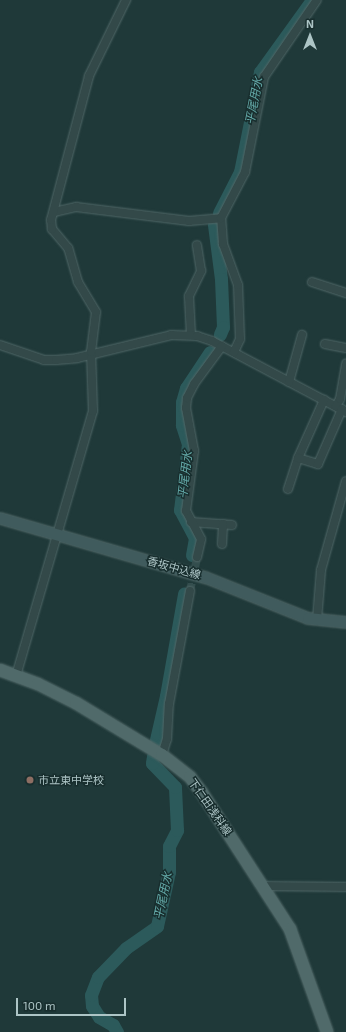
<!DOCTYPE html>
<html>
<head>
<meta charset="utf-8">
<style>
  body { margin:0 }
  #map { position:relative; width:346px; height:1032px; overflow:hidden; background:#1f3939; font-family:"Exo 2","Noto Sans JP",sans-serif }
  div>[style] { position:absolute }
  .river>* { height:13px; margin:-6.5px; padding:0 6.5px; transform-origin:6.5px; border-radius:6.5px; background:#2c5a5b }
  .minor-tunnel>* { height:8px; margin-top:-4px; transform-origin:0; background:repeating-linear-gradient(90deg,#344e4e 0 8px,transparent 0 12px) }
  .roads { filter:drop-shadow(0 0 1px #506767) drop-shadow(0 0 1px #506767) }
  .minor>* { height:8px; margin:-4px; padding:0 4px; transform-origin:4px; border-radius:4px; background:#334949 }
  .secondary>* { height:11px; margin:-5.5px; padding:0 5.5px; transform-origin:5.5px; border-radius:5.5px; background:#405b5d }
  .primary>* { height:12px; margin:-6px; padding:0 6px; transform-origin:6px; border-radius:6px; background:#506a6a }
  .dots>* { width:11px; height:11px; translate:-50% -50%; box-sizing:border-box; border:2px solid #182e2e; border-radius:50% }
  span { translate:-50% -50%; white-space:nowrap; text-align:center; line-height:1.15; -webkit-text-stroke:3px #182e2e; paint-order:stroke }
  .street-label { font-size:11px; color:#adc5c6 }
  .poi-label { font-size:11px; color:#adc5c6 }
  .left { translate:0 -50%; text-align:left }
  .water-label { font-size:12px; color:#63a8a7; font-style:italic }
  .north { position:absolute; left:290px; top:16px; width:40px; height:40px; -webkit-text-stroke:3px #182e2e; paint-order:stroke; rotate:0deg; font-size:11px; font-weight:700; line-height:16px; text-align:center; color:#adc5c6 }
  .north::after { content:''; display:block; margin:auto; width:14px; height:18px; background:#adc5c6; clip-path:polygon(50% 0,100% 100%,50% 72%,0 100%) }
  .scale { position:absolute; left:16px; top:998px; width:110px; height:18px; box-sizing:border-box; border:2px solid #adc5c6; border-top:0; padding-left:5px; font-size:12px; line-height:14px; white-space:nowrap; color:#adc5c6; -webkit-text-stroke:3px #182e2e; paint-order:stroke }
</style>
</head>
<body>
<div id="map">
  <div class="river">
    <div style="left:219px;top:213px;width:46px;rotate:-62.9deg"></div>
    <div style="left:240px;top:172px;width:102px;rotate:-78.7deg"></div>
    <div style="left:260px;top:72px;width:89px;rotate:-54.2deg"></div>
    <div style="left:214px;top:225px;width:54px;rotate:82.6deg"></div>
    <div style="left:221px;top:279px;width:48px;rotate:87.6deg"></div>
    <div style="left:223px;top:327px;width:8px;rotate:113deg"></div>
    <div style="left:192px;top:555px;width:17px;rotate:-80deg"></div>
    <div style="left:195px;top:538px;width:32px;rotate:-118deg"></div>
    <div style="left:180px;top:510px;width:66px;rotate:-83.1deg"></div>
    <div style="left:188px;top:444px;width:20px;rotate:-108deg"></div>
    <div style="left:182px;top:425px;width:23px;rotate:-90deg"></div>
    <div style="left:182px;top:402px;width:15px;rotate:-74deg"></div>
    <div style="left:186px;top:388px;width:43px;rotate:-56.3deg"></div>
    <div style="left:155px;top:744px;width:49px;rotate:-77.1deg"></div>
    <div style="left:166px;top:696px;width:104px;rotate:-80deg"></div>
    <div style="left:117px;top:1032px;width:8px;rotate:-120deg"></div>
    <div style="left:113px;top:1025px;width:16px;rotate:-150deg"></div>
    <div style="left:99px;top:1017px;width:13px;rotate:-122deg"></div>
    <div style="left:92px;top:1006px;width:11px;rotate:-95deg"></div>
    <div style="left:91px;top:995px;width:19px;rotate:-69deg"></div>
    <div style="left:98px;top:977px;width:40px;rotate:-46deg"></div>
    <div style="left:126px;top:948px;width:38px;rotate:-35deg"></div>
    <div style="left:157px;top:926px;width:55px;rotate:-77.5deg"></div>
    <div style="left:169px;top:872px;width:26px;rotate:-90deg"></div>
    <div style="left:169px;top:846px;width:18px;rotate:-63deg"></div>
    <div style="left:177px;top:830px;width:43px;rotate:-92.7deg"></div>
    <div style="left:175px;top:787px;width:33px;rotate:-134deg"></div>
    <div style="left:152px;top:763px;width:7px;rotate:-82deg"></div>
  </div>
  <div class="minor-tunnel">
    <div style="left:190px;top:591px;width:35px;rotate:-78deg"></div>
  </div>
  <div class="roads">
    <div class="minor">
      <div style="left:54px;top:212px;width:23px;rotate:-13deg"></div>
      <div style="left:76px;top:207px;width:114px;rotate:7.1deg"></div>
      <div style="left:189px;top:221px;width:32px;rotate:-5deg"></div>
      <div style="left:312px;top:282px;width:36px;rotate:18deg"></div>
      <div style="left:191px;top:335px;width:39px;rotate:-93deg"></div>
      <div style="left:189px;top:296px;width:28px;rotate:-64deg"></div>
      <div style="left:201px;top:271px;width:26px;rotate:-99deg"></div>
      <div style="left:325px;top:344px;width:21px;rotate:11deg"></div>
      <div style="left:0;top:345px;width:46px;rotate:18.8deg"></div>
      <div style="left:44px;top:360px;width:12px"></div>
      <div style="left:56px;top:360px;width:21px;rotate:-5deg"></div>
      <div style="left:77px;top:358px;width:97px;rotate:-13.7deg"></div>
      <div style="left:171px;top:335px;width:26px;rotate:2deg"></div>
      <div style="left:197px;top:336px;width:16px;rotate:18deg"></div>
      <div style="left:212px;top:341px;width:152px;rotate:27.9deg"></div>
      <div style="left:234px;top:352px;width:14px;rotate:-65deg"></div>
      <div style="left:240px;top:339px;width:54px;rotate:-92.1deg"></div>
      <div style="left:238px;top:285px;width:44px;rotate:-110.1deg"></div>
      <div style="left:223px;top:244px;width:26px;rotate:-94deg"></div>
      <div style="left:221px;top:218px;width:52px;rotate:-62.4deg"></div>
      <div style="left:245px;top:172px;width:97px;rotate:-78.7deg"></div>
      <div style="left:264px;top:77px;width:93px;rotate:-55.5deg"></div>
      <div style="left:289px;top:382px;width:49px;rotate:-74.5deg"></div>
      <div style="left:336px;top:406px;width:8px;rotate:-60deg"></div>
      <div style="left:340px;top:399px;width:36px;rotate:-80deg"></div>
      <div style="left:298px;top:458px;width:64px;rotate:-65.9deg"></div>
      <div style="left:288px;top:489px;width:33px;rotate:-72deg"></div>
      <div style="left:298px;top:458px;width:21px;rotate:17deg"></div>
      <div style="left:318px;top:464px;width:60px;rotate:-66.4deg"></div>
      <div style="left:191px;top:522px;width:41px;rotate:4.2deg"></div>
      <div style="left:222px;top:544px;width:20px;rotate:-87deg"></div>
      <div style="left:197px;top:557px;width:18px;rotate:-77deg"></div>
      <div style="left:201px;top:539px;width:32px;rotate:-118deg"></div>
      <div style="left:186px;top:511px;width:61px;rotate:-82.4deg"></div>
      <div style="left:194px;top:451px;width:44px;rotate:-100.5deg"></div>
      <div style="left:186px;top:408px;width:10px;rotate:-84deg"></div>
      <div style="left:187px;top:398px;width:16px;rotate:-63deg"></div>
      <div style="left:194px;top:384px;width:47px;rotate:-53.6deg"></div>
      <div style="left:317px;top:620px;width:50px;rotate:-85.4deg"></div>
      <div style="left:321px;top:570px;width:92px;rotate:-74.3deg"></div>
      <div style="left:16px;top:676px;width:276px;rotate:-73.8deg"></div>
      <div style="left:93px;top:411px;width:59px;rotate:-91.9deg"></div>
      <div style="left:91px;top:352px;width:40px;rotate:-82.9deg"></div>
      <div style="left:96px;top:312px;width:35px;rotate:-121deg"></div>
      <div style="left:78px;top:282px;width:35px;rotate:-106deg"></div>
      <div style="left:68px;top:248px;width:25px;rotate:-130deg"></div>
      <div style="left:52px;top:229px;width:9px;rotate:-96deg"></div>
      <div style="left:51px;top:220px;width:149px;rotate:-75.2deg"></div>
      <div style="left:89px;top:76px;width:85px;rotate:-64deg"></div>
      <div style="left:162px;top:755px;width:17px;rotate:-73deg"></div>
      <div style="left:167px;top:739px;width:35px;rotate:-87deg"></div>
      <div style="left:169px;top:704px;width:115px;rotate:-79.5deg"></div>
      <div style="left:264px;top:886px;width:82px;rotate:0.7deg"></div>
    </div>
    <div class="secondary">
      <div style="left:0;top:518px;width:213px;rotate:16.1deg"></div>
      <div style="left:205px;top:577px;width:111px;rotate:21.7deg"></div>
      <div style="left:308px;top:618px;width:38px;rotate:6deg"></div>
    </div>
    <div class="primary">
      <div style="left:0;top:670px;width:40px;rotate:20.2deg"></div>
      <div style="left:38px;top:684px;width:42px;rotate:26.6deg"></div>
      <div style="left:76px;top:703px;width:100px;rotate:31.2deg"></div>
      <div style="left:162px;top:755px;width:36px;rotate:38deg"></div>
      <div style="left:190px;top:777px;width:20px;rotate:53deg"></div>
      <div style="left:202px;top:793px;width:162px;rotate:57.1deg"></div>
      <div style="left:290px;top:929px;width:109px;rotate:70.2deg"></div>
    </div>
  </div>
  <div class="dots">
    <div style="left:30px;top:780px;background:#8d6e63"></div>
  </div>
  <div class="street-label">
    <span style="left:174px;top:568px;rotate:16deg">香坂中込線</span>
    <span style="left:210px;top:807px;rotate:55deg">下仁田浅科線</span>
  </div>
  <div class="poi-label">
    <span class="left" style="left:38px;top:780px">市立東中学校</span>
  </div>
  <div class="water-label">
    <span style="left:254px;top:101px;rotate:-79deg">平尾用水</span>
    <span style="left:185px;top:475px;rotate:-83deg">平尾用水</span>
    <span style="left:163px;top:896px;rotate:-78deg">平尾用水</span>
  </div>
  <div class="north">N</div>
  <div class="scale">100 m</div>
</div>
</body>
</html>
